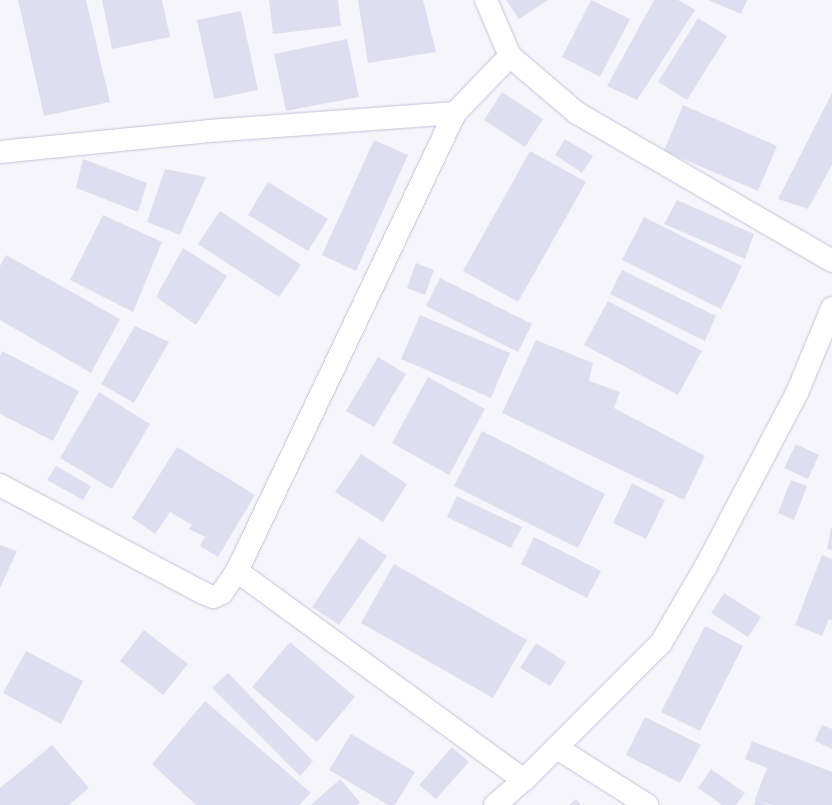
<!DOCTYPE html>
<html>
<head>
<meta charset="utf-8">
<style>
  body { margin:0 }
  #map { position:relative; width:832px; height:805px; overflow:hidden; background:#f6f5fb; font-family:Ubuntu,sans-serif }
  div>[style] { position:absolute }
  .building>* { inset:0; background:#dfdef1 }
  .roads { filter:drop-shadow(0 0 1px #c2c1da) drop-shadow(0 0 1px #c2c1da) }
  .minor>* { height:22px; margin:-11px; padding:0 11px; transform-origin:11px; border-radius:11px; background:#fff }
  span { translate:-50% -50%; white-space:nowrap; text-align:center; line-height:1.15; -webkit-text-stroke:3.5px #f6f5fb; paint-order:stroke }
</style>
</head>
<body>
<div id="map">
  <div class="building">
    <div style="clip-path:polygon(18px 0,86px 0,110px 102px,44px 116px)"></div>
    <div style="clip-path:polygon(102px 0,162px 0,170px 37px,112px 49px)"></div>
    <div style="clip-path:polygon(269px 0,338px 0,341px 26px,273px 34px)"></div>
    <div style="clip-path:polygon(358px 0,423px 0,436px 52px,368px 63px)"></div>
    <div style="clip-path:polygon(506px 0,548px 0,519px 19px)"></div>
    <div style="clip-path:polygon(591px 0,630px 19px,600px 77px,562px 57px)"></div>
    <div style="clip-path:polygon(654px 0,678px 0,695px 10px,637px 100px,607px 86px)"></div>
    <div style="clip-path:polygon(708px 0,747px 0,741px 14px)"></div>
    <div style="clip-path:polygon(241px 11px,258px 90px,214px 99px,197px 20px)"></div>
    <div style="clip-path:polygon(698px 18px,727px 36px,687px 100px,658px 82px)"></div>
    <div style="clip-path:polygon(347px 39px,359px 97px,286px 111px,274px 54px)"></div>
    <div style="clip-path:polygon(502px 92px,543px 119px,525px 147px,484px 120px)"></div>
    <div style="clip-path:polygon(832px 93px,832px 165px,808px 209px,778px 199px)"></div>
    <div style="clip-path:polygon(683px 105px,777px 146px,758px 191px,664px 151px)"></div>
    <div style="clip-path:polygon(565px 139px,593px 156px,582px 173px,555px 155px)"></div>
    <div style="clip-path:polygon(374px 140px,408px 155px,356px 271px,322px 255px)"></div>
    <div style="clip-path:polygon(530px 151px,586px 182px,518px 302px,463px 271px)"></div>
    <div style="clip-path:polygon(83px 159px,147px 183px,138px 212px,76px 188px)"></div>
    <div style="clip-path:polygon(165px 169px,206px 177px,180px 235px,147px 222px)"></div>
    <div style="clip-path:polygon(268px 182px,328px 219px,308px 251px,248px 215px)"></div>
    <div style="clip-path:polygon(677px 200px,754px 234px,745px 259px,664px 224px)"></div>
    <div style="clip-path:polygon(220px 211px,301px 265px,279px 297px,198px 244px)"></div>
    <div style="clip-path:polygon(103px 215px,162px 242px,133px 312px,70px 280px)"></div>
    <div style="clip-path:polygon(644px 217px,742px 266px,721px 309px,622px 260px)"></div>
    <div style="clip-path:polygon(183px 248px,227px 276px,196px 325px,156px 297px)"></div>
    <div style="clip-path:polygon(6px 255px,120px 319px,91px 373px,0 320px,0 266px)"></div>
    <div style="clip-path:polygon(416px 263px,434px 270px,425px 295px,407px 288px)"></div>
    <div style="clip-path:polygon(622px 270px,716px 316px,705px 341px,610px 294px)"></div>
    <div style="clip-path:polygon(440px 278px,532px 324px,518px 352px,426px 306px)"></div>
    <div style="clip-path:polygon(608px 301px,702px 351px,678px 395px,584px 345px)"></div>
    <div style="clip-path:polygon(420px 315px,510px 353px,491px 398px,401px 359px)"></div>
    <div style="clip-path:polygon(135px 326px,169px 342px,134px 403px,101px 384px)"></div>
    <div style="clip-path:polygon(536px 340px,593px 363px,589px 381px,620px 392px,614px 408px,705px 456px,684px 500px,502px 413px)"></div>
    <div style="clip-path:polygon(2px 351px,79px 391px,53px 441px,0 414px,0 356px)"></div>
    <div style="clip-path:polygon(378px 357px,406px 374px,374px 427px,346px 411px)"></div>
    <div style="clip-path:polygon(428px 377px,485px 409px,449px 475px,392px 443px)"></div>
    <div style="clip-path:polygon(99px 392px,150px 424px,112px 489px,60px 458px)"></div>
    <div style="clip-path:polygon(482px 431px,605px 494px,578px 548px,454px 486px)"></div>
    <div style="clip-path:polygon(796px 444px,819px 455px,808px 479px,784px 468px)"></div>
    <div style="clip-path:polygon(177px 447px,255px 495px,218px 557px,200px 546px,205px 537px,189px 529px,192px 525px,170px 512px,155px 534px,132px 518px)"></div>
    <div style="clip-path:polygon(361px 454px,407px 484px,383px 522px,335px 492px)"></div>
    <div style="clip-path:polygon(56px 466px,91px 486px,83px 500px,47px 480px)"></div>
    <div style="clip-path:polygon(791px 480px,807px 486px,794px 520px,778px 513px)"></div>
    <div style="clip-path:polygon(632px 483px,665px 500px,646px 539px,613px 523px)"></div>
    <div style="clip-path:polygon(457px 496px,522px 527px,511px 548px,447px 517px)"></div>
    <div style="clip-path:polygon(831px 528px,832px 528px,832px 550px,827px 549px)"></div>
    <div style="clip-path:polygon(359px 537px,387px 556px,339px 625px,312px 607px)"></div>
    <div style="clip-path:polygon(534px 537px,601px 571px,587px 598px,521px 564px)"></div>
    <div style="clip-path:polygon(0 545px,17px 551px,0 588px)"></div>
    <div style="clip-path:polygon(822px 555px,832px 559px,832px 620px,829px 619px,822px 636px,795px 625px)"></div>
    <div style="clip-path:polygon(394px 564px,527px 640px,493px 698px,361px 623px)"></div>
    <div style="clip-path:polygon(724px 593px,761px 617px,748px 637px,711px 613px)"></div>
    <div style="clip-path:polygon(705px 626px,743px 646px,700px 731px,661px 712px)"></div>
    <div style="clip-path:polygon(144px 630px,188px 664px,163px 695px,120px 661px)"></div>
    <div style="clip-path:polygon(290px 642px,355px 697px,317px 742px,252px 687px)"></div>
    <div style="clip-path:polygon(536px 643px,566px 662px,550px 686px,520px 668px)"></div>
    <div style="clip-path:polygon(26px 651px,83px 681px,61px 724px,3px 693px)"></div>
    <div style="clip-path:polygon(228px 673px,313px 761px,300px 776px,212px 688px)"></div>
    <div style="clip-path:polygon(205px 701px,311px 793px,299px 805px,196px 805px,152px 764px)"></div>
    <div style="clip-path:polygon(645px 717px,701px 745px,680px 783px,626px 755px)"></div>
    <div style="clip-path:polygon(822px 725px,832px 729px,832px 749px,815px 741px)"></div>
    <div style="clip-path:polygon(351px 734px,415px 772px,395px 805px,388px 805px,329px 770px)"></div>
    <div style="clip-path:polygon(752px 741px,832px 772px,832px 805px,772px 805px,755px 799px,767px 768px,745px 759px)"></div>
    <div style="clip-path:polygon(52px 745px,89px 788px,69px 805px,0 805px,0 788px)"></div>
    <div style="clip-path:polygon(452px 747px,469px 762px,436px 799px,419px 785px)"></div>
    <div style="clip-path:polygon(711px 769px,745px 793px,736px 805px,722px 805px,698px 788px)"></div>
    <div style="clip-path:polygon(340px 779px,360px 802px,357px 805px,311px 805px)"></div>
    <div style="clip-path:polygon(576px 799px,581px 805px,569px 805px)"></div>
    <div style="clip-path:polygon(756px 799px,769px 805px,754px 805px)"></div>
  </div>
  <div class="roads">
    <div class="minor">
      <div style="left:486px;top:0;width:61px;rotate:66.8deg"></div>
      <div style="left:510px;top:56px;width:88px;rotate:40.4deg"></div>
      <div style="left:577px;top:113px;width:295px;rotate:30.1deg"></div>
      <div style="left:0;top:152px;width:210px;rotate:-5.7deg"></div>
      <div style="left:209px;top:131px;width:247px;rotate:-4.2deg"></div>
      <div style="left:0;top:485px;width:230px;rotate:28deg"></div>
      <div style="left:203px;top:593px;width:11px;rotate:22deg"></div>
      <div style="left:213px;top:597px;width:10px;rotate:-24deg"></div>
      <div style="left:222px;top:593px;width:27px;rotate:-56deg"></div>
      <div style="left:237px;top:571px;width:507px;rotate:-64.55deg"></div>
      <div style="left:455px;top:113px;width:79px;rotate:-46deg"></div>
      <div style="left:237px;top:571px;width:355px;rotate:36.1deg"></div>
      <div style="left:557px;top:748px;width:107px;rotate:32.3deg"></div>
      <div style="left:495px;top:805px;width:38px;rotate:-41deg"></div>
      <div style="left:524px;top:780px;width:194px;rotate:-45deg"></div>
      <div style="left:661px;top:643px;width:89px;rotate:-59.7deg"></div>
      <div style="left:706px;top:566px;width:195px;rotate:-62.3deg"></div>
      <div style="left:797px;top:393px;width:92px;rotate:-67.6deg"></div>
    </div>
  </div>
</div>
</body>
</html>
